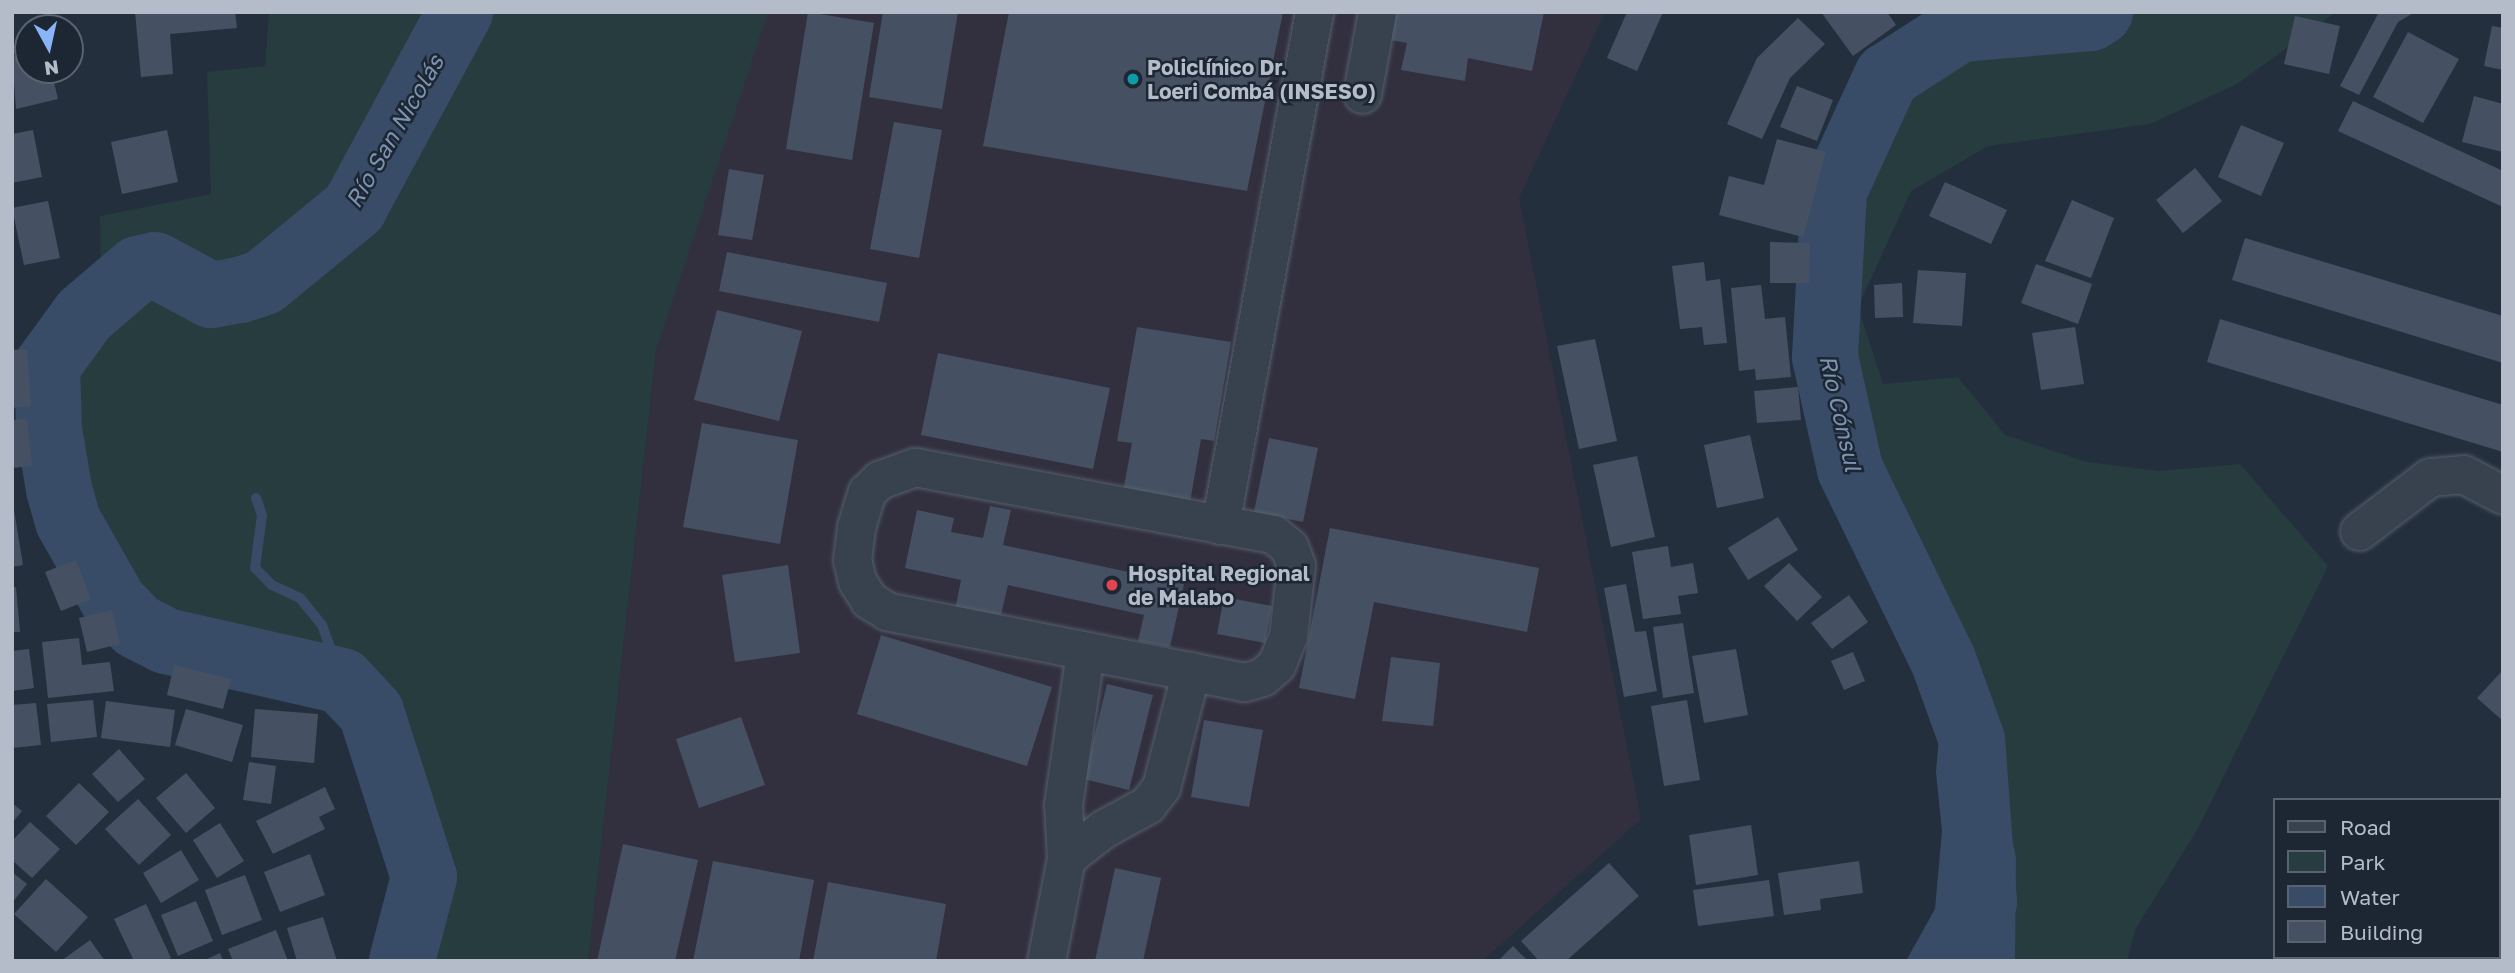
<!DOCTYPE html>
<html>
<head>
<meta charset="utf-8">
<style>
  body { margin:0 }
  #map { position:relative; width:2515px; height:973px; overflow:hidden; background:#242f3e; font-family:"Golos Text",sans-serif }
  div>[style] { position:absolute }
  .medical>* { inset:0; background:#32303f }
  .green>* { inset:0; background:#263c3f }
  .water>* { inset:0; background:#394c67 }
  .stream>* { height:10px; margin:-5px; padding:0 5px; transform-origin:5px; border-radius:5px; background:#394c67 }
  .river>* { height:66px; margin:-33px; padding:0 33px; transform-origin:33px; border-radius:33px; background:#394c67 }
  .building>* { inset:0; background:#455162 }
  .roads { filter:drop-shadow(0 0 2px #565f6c) drop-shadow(0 0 2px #565f6c) }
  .minor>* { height:37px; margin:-18.5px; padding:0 18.5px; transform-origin:18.5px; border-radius:18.5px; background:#38414e }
  .dots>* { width:19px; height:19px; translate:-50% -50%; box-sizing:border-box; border:4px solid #1d2633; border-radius:50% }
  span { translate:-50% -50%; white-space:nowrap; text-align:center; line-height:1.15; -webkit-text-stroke:5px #1d2633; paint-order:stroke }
  .poi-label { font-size:21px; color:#b4bcc9; font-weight:700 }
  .left { translate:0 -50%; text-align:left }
  .water-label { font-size:23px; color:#7c92b1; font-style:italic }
  .frame { position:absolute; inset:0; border:14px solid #b4bcc9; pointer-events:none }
  .legend { position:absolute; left:2273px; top:798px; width:228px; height:161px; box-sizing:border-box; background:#1d2633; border:2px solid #59626f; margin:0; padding:9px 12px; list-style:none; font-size:21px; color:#b4bcc9 }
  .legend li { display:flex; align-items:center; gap:14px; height:35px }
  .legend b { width:35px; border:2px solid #59626f }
  .north { position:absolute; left:14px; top:14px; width:70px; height:70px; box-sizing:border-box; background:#1d2633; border:2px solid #59626f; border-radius:50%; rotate:172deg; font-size:19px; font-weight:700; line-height:28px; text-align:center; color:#b4bcc9 }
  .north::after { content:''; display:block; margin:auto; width:24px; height:32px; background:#8ab4f8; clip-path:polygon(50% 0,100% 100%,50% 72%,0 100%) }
</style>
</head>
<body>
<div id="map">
  <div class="medical">
    <div style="clip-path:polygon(759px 12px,1605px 12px,1519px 198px,1641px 819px,1482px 961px,588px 961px,656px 350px)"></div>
  </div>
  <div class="green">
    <div style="clip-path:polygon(269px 12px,768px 12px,656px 350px,588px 961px,418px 961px,438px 893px,407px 865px,412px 858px,385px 778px,366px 699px,204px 659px,112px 629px,64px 531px,47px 428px,55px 354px,101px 302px,100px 216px,211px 194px,207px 72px,265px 66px)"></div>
    <div style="clip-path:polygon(2108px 12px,2336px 12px,2237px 84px,2150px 124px,1988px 146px,1911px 191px,1858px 307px,1883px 384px,1958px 377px,2005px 435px,2087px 462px,2160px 471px,2240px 464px,2328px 566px,2197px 830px,2135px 930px,2127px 961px,2015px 961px,1993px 745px,1859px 450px,1815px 295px,1829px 170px,1873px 95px,1948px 30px,2099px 22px)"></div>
  </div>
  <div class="water">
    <div style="clip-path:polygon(1979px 714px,1993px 745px,2016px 858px,2015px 961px,1906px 961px,1935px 909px,1942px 831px,1936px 772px,1939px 738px)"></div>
    <div style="clip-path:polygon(407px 865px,438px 893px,418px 961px,370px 961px,401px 892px)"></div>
  </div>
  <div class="stream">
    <div style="left:256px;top:498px;width:18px;rotate:71deg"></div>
    <div style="left:262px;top:515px;width:53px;rotate:97.5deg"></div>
    <div style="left:255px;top:568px;width:24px;rotate:45deg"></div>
    <div style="left:272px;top:585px;width:31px;rotate:25deg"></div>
    <div style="left:300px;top:598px;width:35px;rotate:51deg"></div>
    <div style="left:322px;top:625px;width:59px;rotate:70.3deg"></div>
  </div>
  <div class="river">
    <div style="left:402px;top:961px;width:87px;rotate:-75.3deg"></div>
    <div style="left:424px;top:877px;width:173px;rotate:-107.8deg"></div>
    <div style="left:371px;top:712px;width:42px;rotate:-133.1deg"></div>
    <div style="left:342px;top:681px;width:180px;rotate:-167.2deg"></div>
    <div style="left:166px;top:641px;width:33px;rotate:-153deg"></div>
    <div style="left:137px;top:626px;width:33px;rotate:-134deg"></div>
    <div style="left:114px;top:602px;width:93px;rotate:-119.6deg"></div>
    <div style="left:68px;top:521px;width:33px;rotate:-106deg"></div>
    <div style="left:59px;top:489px;width:61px;rotate:-99.5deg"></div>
    <div style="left:49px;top:429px;width:63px;rotate:-91.8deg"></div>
    <div style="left:47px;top:366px;width:63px;rotate:-54deg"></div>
    <div style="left:84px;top:315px;width:71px;rotate:-40.4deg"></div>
    <div style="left:138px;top:269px;width:17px;rotate:-13deg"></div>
    <div style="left:155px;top:265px;width:64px;rotate:28.2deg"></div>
    <div style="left:211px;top:295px;width:29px;rotate:-10deg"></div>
    <div style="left:240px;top:290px;width:25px;rotate:-18deg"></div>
    <div style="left:264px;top:282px;width:117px;rotate:-39.4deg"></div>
    <div style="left:354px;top:208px;width:223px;rotate:-61.6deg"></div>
    <div style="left:1961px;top:961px;width:63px;rotate:-68.7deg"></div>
    <div style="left:1984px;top:902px;width:162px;rotate:-94.2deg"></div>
    <div style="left:1972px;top:740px;width:85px;rotate:-109.9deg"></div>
    <div style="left:1943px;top:660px;width:212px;rotate:-116deg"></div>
    <div style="left:1850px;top:469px;width:115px;rotate:-102.6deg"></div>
    <div style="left:1825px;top:357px;width:166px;rotate:-86.9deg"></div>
    <div style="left:1834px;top:191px;width:127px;rotate:-65.3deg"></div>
    <div style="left:1887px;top:76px;width:87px;rotate:-32.8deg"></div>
    <div style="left:1960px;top:29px;width:131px;rotate:-4.8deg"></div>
    <div style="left:2091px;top:18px;width:11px;rotate:-34deg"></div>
  </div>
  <div class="building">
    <div style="clip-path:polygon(135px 12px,235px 12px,237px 28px,170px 34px,173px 74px,141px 77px)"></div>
    <div style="clip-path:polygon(808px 12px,874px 23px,852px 160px,786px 149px)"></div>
    <div style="clip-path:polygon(883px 12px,958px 12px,942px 109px,869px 97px)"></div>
    <div style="clip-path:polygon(1009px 12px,1283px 12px,1247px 191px,983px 146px)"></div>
    <div style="clip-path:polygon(1386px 12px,1544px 12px,1532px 71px,1468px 58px,1465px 81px,1401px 70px,1407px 43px,1380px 38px)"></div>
    <div style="clip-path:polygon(1627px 12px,1663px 12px,1637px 71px,1607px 58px)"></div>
    <div style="clip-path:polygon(1821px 12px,1887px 12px,1896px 25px,1853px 56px)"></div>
    <div style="clip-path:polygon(2379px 12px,2415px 12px,2398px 22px,2359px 95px,2340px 86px)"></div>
    <div style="clip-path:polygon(2295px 16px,2340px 26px,2329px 74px,2284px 64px)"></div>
    <div style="clip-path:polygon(1798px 18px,1825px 44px,1790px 78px,1762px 139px,1727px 124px,1757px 58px)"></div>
    <div style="clip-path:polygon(2492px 26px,2503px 28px,2503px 70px,2484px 66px)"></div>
    <div style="clip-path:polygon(2408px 32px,2459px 59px,2423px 123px,2373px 97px)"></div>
    <div style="clip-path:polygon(28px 53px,28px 70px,51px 70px,58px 99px,16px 109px,12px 57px)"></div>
    <div style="clip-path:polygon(1797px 86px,1833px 100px,1817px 141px,1780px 127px)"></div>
    <div style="clip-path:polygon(2474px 96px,2503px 104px,2503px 152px,2462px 142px)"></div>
    <div style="clip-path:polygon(2353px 101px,2503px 171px,2503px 207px,2338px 131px)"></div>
    <div style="clip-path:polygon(894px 122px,942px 130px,919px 258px,870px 249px)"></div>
    <div style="clip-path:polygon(2241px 125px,2284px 143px,2261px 196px,2218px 177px)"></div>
    <div style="clip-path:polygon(33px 130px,42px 177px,12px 183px,12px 134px)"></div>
    <div style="clip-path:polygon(167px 130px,178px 182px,122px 194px,111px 142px)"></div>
    <div style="clip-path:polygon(1777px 139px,1826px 152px,1803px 237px,1719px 215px,1729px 176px,1764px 185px)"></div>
    <div style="clip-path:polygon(2195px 168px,2222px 201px,2183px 233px,2156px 200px)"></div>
    <div style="clip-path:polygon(729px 169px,764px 175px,752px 240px,718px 235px)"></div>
    <div style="clip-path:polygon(1945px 182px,2007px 210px,1991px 244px,1929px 216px)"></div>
    <div style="clip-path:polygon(2072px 200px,2114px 218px,2091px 278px,2045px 261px)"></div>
    <div style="clip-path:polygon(48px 201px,60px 258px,24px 265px,12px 208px)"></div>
    <div style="clip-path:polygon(2245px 238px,2503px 316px,2503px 363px,2232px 280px)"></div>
    <div style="clip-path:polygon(1770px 242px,1810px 243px,1809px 283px,1770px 283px)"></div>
    <div style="clip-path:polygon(727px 252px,887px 283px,879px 322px,719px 291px)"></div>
    <div style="clip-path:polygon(1704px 262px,1706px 281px,1720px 279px,1727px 343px,1704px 345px,1702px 327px,1680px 329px,1672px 266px)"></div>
    <div style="clip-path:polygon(2036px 264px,2092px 284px,2078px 324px,2021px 303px)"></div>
    <div style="clip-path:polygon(1918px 270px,1966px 273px,1962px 326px,1913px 323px)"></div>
    <div style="clip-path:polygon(1902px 283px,1903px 317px,1875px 318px,1874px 285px)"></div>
    <div style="clip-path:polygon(1761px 285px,1765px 319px,1785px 317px,1791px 377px,1756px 380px,1755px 369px,1739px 371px,1731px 288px)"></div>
    <div style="clip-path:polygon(717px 310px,802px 331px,779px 421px,694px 400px)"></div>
    <div style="clip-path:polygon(2220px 319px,2503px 405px,2503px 452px,2207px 362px)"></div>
    <div style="clip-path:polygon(1137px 327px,1231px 342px,1214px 441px,1201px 439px,1189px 508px,1122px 497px,1132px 443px,1117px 441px)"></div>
    <div style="clip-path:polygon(2075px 327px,2084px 384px,2041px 390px,2032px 333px)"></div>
    <div style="clip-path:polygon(1595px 339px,1617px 441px,1579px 449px,1557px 346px)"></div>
    <div style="clip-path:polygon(27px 349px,31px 406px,12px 408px,12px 350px)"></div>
    <div style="clip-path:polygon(938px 353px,1110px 388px,1093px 469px,921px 435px)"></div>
    <div style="clip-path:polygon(1798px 387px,1801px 420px,1757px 423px,1754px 391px)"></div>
    <div style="clip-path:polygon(27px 419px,32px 466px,12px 468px,12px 420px)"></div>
    <div style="clip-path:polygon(702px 423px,798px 440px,780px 544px,683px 527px)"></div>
    <div style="clip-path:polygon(1750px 435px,1764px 498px,1717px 508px,1704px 445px)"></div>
    <div style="clip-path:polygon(1269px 438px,1318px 448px,1303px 522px,1254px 512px)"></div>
    <div style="clip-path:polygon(1637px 456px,1655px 537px,1611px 547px,1593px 465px)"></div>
    <div style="clip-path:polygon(990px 506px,1011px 510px,1003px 545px,1184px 584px,1170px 647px,1138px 641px,1144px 615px,1008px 585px,1000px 619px,955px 610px,961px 580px,905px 568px,917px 510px,954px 518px,951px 532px,983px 538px)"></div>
    <div style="clip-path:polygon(14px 510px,23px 565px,12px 567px,12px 511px)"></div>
    <div style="clip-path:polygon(1778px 517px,1798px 550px,1748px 580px,1728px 548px)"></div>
    <div style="clip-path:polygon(1330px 528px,1539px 568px,1527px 632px,1374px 602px,1355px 699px,1299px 688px)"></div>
    <div style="clip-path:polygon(1668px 546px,1671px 567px,1693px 563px,1698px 593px,1678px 596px,1681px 614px,1643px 619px,1632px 552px)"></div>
    <div style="clip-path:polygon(76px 560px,91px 599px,61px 611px,45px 572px)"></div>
    <div style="clip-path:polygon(1789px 563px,1822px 597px,1797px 621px,1764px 586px)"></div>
    <div style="clip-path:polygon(788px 565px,800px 653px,735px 662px,722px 575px)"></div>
    <div style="clip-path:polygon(1626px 584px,1635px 632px,1646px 631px,1657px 691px,1624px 697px,1604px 588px)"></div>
    <div style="clip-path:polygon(12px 587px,16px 587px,20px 632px,12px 632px)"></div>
    <div style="clip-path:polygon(1849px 595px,1868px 622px,1832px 649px,1811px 623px)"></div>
    <div style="clip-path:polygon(1224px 597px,1272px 606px,1265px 643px,1217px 634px)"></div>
    <div style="clip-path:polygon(112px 610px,120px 644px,87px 652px,79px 618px)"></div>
    <div style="clip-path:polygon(1683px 623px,1694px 693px,1663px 698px,1653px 627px)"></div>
    <div style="clip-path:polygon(881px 635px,1052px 687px,1027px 766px,857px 714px)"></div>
    <div style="clip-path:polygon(79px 638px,82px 665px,110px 662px,114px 691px,48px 698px,42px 642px)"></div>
    <div style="clip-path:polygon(29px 649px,34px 688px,12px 691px,12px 651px)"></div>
    <div style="clip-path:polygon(1736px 649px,1748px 715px,1704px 723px,1692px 656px)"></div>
    <div style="clip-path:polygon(1853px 652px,1865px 681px,1844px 690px,1831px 661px)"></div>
    <div style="clip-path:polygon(1391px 657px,1440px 663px,1433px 726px,1382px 721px)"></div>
    <div style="clip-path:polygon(174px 665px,231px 679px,223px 709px,167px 695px)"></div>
    <div style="clip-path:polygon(2503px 670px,2503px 721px,2477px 698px)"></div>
    <div style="clip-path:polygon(1107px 684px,1153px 695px,1129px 790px,1084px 779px)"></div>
    <div style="clip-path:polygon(93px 700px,97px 737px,51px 742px,47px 704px)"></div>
    <div style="clip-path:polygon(1687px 700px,1700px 780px,1664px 786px,1651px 706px)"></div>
    <div style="clip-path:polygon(106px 701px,175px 710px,170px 747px,101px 738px)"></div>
    <div style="clip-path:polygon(36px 703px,41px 745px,12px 748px,12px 705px)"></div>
    <div style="clip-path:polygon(186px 709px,243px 725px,232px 762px,175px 745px)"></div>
    <div style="clip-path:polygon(255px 709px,318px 714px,314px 763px,251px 757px)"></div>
    <div style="clip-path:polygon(741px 717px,765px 785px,699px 808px,676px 739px)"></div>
    <div style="clip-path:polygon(1204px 720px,1263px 730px,1249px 807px,1191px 797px)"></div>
    <div style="clip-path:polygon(119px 749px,145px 779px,118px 802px,92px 774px)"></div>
    <div style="clip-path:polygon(249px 762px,276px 766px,271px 804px,243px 800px)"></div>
    <div style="clip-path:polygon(186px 773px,215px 808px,186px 833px,156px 798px)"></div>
    <div style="clip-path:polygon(79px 783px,109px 812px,76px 845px,46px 816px)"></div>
    <div style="clip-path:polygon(325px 787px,335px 809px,319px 817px,325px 829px,273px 854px,256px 821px)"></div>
    <div style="clip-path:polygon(138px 799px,171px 835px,139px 865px,105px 829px)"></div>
    <div style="clip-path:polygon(12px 803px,22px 811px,12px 823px)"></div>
    <div style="clip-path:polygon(30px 822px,60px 849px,32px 878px,12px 860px,12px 841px)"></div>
    <div style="clip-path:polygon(220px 823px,244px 861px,217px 878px,193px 840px)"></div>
    <div style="clip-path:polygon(1751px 825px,1758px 875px,1696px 885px,1689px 835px)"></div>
    <div style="clip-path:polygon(623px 844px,698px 860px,675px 961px,597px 961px)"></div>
    <div style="clip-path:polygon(181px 850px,199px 880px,161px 903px,143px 873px)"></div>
    <div style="clip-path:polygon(310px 854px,325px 895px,280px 912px,264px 872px)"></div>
    <div style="clip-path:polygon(713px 861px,814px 880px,799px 961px,693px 961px)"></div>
    <div style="clip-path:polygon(1859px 861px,1863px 893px,1820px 899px,1821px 910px,1784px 915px,1778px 873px)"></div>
    <div style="clip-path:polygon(1609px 863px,1639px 896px,1566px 961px,1539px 961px,1521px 941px)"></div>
    <div style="clip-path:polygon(1115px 868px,1161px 878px,1143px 961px,1095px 961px)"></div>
    <div style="clip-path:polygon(12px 872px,27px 884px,12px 903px)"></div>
    <div style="clip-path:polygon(245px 875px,262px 920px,222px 935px,205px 890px)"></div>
    <div style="clip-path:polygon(46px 879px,88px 917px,56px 952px,14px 914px)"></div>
    <div style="clip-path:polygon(1769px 880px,1774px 916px,1698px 926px,1693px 890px)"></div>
    <div style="clip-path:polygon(828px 882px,946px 904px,936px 961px,813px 961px)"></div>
    <div style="clip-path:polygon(196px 901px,213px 941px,178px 956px,161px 915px)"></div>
    <div style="clip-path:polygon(146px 904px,171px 958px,165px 961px,134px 961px,114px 919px)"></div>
    <div style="clip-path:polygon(323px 917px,337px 961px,297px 961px,287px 928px)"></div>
    <div style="clip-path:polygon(276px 930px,288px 961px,233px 961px,228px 949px)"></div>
    <div style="clip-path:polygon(90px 940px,105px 961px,61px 961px)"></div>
    <div style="clip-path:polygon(1513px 946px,1528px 961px,1498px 961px)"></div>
    <div style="clip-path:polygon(220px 953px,223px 961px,203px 961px)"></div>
  </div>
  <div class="roads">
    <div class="minor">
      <div style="left:1362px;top:94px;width:83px;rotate:-79.6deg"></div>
      <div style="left:915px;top:467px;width:364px;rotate:10.6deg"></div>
      <div style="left:1273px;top:534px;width:21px;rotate:39deg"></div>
      <div style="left:1289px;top:547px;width:19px;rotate:69deg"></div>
      <div style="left:1296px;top:565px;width:71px;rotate:96.4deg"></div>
      <div style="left:1288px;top:636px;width:31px;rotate:112deg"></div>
      <div style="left:1276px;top:665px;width:18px;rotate:139deg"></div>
      <div style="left:1262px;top:677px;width:19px;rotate:164deg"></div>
      <div style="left:1244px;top:682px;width:364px;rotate:-168.8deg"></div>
      <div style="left:887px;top:611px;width:21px;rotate:-149deg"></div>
      <div style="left:869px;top:600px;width:22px;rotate:-122deg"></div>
      <div style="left:857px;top:581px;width:22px;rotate:-103deg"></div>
      <div style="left:852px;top:560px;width:33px;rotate:-83deg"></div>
      <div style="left:856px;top:527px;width:37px;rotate:-73deg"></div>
      <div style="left:867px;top:492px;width:17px;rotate:-45deg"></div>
      <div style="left:879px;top:480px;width:38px;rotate:-20deg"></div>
      <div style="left:1220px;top:525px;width:522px;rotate:-79.62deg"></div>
      <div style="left:2359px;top:531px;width:89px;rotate:-37.3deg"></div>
      <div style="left:2430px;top:477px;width:33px;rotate:-5deg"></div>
      <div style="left:2463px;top:474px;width:45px;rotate:27.7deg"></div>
      <div style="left:1066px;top:858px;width:53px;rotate:-93.2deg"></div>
      <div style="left:1063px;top:805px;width:155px;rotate:-81.8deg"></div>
      <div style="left:1046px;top:961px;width:105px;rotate:-79deg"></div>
      <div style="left:1066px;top:858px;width:47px;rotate:-38.1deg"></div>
      <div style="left:1103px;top:829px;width:50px;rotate:-28.6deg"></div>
      <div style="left:1147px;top:805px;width:23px;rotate:-52deg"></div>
      <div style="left:1161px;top:787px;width:120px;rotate:-75.5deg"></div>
      <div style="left:2302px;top:961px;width:5px;rotate:-53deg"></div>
    </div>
  </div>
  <div class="dots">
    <div style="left:1133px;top:79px;background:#0f9aa8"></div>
    <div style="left:1112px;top:585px;background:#e0444e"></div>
  </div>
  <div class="poi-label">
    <span class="left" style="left:1147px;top:79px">Policlínico Dr.<br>Loeri Combá (INSESO)</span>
    <span class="left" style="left:1128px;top:585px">Hospital Regional<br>de Malabo</span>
  </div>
  <div class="water-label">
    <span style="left:394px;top:131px;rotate:-60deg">Río San Nicolás</span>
    <span style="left:1841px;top:413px;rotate:77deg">Río Cónsul</span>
  </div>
  <div class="frame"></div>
  <ul class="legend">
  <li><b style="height:9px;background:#38414e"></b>Road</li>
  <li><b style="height:19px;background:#263c3f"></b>Park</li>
  <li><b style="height:19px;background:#394c67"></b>Water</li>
  <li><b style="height:19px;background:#455162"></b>Building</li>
  </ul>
  <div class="north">N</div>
</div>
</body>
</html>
